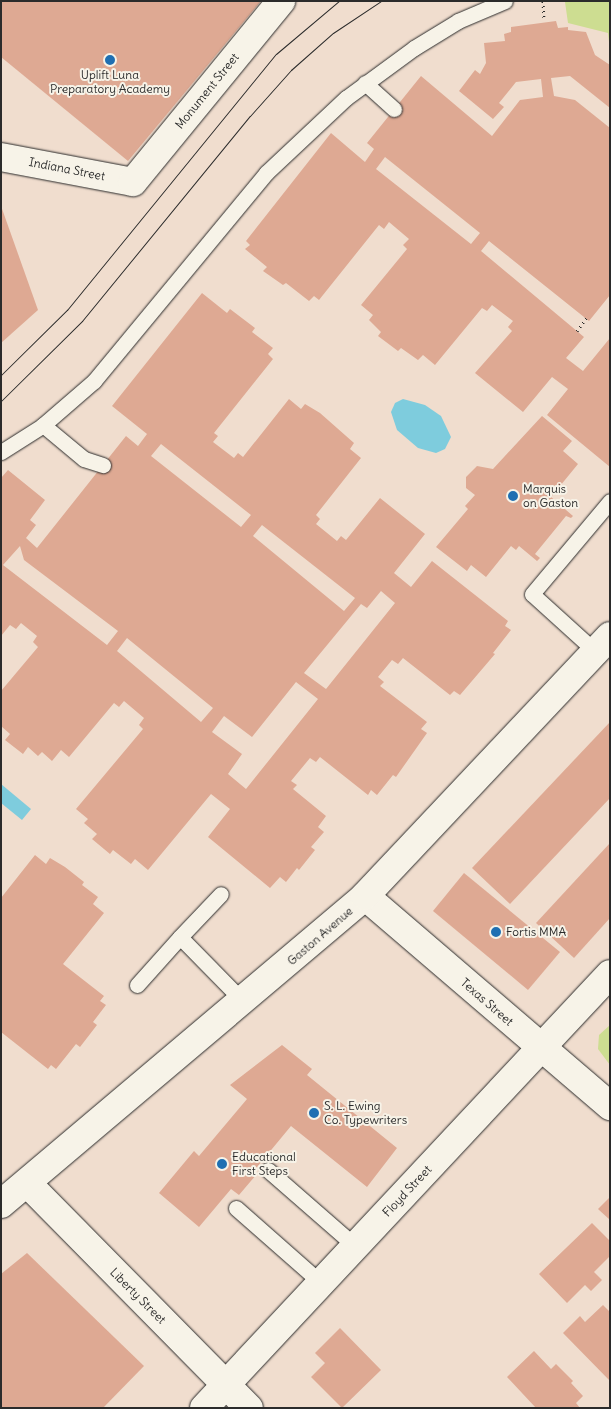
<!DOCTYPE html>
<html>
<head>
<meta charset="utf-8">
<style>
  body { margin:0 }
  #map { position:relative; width:611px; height:1409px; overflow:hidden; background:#f0ddce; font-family:Delius,sans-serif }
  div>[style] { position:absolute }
  .green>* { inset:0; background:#cddd91 }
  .water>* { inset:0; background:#7eccdd }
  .building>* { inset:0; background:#dea993 }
  .path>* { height:3px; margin-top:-1.5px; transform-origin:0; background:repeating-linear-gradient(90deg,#2b2b2b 0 1px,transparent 0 5px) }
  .roads { filter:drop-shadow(0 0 1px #2b2b2b) drop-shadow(0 0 1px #2b2b2b) }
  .lane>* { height:15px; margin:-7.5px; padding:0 7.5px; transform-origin:7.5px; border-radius:7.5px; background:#f7f3e8 }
  .street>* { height:28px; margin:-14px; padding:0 14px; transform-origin:14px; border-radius:14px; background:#f7f3e8 }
  .secondary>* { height:28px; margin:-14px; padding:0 14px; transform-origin:14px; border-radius:14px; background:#f7f3e8 }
  .tram>* { height:1px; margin:-0.5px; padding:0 0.5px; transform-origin:0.5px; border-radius:0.5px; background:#2b2b2b }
  .dots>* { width:14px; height:14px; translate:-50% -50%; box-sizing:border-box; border:2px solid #f7f3e8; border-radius:50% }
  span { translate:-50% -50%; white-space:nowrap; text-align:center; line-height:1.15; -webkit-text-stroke:4px #f7f3e8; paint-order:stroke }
  .poi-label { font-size:12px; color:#2b2b2b }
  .left { translate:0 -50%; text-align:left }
  .street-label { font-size:12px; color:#2b2b2b }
  .frame { position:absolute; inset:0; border:2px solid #2b2b2b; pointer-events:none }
</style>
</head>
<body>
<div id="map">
  <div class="green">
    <div style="clip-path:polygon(610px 1px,610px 51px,608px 33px,568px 23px,565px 2px)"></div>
    <div style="clip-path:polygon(610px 1025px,610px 1065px,598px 1049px,599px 1035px)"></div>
  </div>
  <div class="water">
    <div style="clip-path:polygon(403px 399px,425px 405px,441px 416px,451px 437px,445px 449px,436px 453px,418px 448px,397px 430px,391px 412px,395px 403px)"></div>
    <div style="clip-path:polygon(1px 784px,31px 809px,22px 820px,1px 803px)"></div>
  </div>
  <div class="building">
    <div style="clip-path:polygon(1px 1px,261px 1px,128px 161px,1px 57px)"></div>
    <div style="clip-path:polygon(evenodd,556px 21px,558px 28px,568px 27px,568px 30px,586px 32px,595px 55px,610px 65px,610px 108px,570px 76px,551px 78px,554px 96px,575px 100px,610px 128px,610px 295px,589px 321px,489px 241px,481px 251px,584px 337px,566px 358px,583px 371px,610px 338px,610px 467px,547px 415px,568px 389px,552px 377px,523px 412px,475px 373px,512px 331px,508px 327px,513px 321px,492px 305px,487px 311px,482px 308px,435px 365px,423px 355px,418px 360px,401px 348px,398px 351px,378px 336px,381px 332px,369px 320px,373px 315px,361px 305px,407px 249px,403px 245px,409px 239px,389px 222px,384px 229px,379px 225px,319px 300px,314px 296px,309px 301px,286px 283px,283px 285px,263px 271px,267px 267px,245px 249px,250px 245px,246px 241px,331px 133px,365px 162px,374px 149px,367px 143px,421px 76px,492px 136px,520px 100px,543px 97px,541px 79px,516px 82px,499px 103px,504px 107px,493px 119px,459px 91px,475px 70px,480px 74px,486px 63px,484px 43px,505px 41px,504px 34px,511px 32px,511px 27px,556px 21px,385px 157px,480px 233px,471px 244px,376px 169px,385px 157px)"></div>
    <div style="clip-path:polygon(1px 206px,38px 310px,1px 343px)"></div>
    <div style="clip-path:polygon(evenodd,202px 293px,227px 313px,230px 309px,255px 328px,252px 332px,273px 348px,268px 354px,273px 359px,214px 433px,218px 436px,213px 442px,234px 458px,238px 453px,243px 457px,289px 399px,301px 409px,305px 404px,320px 413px,354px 443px,350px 449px,361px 458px,316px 515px,320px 519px,316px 524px,337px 541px,341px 536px,346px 540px,380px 498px,425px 534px,394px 573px,411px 587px,432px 561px,508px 621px,505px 626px,511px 630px,493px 653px,495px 654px,460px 695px,454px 691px,450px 695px,403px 658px,398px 664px,392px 660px,378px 677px,384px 682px,380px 686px,427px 722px,421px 729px,427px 733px,396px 777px,393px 775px,377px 795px,371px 790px,368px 795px,320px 757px,316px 762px,310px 758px,291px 781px,297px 785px,293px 789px,326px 816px,318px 827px,324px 832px,311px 847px,315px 850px,299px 870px,297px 868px,286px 882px,280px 877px,270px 888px,208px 837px,230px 809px,211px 794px,148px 870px,135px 859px,131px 864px,113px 850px,110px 854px,92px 839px,97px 834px,84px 823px,88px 819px,76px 809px,143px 729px,139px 725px,144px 718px,124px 701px,119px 707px,114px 703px,69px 757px,61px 750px,52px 761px,42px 752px,38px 756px,28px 747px,23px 754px,5px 740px,10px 734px,1px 726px,1px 691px,38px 647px,33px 642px,37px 636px,21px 623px,16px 629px,10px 625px,1px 636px,1px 478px,8px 470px,45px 500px,30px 520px,36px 525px,26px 538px,37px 548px,126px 436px,138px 446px,147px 434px,112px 406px,202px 293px,161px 444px,251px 515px,241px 527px,151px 456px,161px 444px,202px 293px,262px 525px,355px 598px,344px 611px,253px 536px,262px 525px,202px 293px,20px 546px,24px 560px,118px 631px,107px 645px,3px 565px,20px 546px,202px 293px,381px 591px,395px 603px,326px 689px,304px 673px,361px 604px,367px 608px,381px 591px,202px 293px,127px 638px,213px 708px,201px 722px,117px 651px,127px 638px,202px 293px,296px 682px,318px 699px,246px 789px,228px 774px,242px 754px,212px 732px,224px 716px,252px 737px,296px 682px)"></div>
    <div style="clip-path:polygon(542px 416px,572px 441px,563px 451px,578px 464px,551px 497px,573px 516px,571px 518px,566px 516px,535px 554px,540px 558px,537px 561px,519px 546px,516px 550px,511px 546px,486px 577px,471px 565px,467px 571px,436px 547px,468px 509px,465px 506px,475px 495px,466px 488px,466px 477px,477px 466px,493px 469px)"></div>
    <div style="clip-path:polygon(610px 722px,610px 798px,510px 904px,472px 868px)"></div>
    <div style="clip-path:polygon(610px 843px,610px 918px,574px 958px,536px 923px)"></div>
    <div style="clip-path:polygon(35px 855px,46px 864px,50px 858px,65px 867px,84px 882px,82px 885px,98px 897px,93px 904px,104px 913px,63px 964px,104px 996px,100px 1001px,106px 1005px,93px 1022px,97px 1025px,80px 1047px,76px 1044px,56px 1069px,51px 1065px,48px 1069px,1px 1032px,1px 898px)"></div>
    <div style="clip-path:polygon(464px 873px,560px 952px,528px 990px,433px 911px)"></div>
    <div style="clip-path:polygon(282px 1045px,312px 1069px,307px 1075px,397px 1148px,367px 1187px,291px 1126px,253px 1172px,256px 1175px,239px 1195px,231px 1189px,199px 1227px,159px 1193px,194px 1151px,199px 1156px,247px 1099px,230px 1085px)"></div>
    <div style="clip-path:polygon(610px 1197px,610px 1220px,598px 1209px)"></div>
    <div style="clip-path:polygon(592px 1223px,610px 1241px,610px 1256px,594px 1272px,602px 1280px,591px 1291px,585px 1285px,567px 1303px,539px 1274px)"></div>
    <div style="clip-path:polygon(27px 1253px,144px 1366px,103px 1408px,1px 1408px,1px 1274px)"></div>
    <div style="clip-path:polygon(603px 1305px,610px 1312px,610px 1381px,563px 1333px,580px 1316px,585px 1322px)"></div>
    <div style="clip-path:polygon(340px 1328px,381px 1370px,342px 1408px,311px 1377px,325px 1363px,315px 1353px)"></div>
    <div style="clip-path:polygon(534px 1351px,551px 1369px,556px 1364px,573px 1381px,571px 1383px,583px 1396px,576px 1403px,580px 1408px,536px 1408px,507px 1377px)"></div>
  </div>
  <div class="path">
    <div style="left:543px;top:1px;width:19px;rotate:87deg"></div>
    <div style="left:577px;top:331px;width:16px;rotate:-55deg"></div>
  </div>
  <div class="roads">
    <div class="lane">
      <div style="left:365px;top:83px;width:39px;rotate:42deg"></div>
      <div style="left:43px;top:425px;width:53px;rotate:39.7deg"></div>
      <div style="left:84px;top:459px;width:20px;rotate:18deg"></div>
      <div style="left:1px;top:452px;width:49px;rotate:-32.4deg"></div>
      <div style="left:42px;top:426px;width:69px;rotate:-40.9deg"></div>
      <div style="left:94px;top:381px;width:270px;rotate:-50.4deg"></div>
      <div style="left:266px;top:173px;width:110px;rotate:-43.2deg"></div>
      <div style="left:346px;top:98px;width:84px;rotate:-36.3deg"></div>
      <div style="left:414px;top:48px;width:52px;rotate:-31.5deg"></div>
      <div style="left:458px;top:21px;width:51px;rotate:-23.1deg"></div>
      <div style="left:596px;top:652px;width:86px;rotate:-137.8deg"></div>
      <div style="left:532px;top:594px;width:121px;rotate:-50deg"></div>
      <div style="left:180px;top:937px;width:59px;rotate:-46.4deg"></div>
      <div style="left:137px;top:985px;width:64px;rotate:-48.1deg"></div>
      <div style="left:180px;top:937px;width:90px;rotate:45.5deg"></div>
      <div style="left:268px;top:1170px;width:116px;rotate:41.1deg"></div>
      <div style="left:236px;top:1208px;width:113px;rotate:41.4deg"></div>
    </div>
    <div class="street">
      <div style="left:1px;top:157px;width:134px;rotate:10.7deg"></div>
      <div style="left:133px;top:182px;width:234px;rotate:-50.7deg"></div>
      <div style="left:365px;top:896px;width:323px;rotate:40.6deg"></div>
      <div style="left:27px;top:1183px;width:316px;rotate:45.4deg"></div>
      <div style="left:204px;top:1408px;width:594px;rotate:-46.91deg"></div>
    </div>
    <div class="secondary">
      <div style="left:1px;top:1204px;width:477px;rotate:-40.2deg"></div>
      <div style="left:365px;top:896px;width:357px;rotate:-46.7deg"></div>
    </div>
  </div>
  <div class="tram">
    <div style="left:1px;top:375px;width:93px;rotate:-44.6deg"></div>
    <div style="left:67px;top:310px;width:330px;rotate:-50.8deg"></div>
    <div style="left:276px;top:54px;width:82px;rotate:-40.1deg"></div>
    <div style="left:1px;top:401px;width:114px;rotate:-44.6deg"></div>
    <div style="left:82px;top:321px;width:265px;rotate:-50.7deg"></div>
    <div style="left:250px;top:116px;width:62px;rotate:-48.3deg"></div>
    <div style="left:291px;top:70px;width:56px;rotate:-41.4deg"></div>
    <div style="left:333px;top:33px;width:58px;rotate:-33.7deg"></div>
  </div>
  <div class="dots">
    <div style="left:110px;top:60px;background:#1f6fb2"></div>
    <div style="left:513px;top:496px;background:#1f6fb2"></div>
    <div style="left:496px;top:932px;background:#1f6fb2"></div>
    <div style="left:314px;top:1113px;background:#1f6fb2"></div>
    <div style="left:222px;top:1164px;background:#1f6fb2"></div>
  </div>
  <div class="poi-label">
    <span style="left:110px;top:82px">Uplift Luna<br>Preparatory Academy</span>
    <span class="left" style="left:523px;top:496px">Marquis<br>on Gaston</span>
    <span class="left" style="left:506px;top:932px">Fortis MMA</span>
    <span class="left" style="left:324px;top:1113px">S. L. Ewing<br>Co. Typewriters</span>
    <span class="left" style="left:232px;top:1164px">Educational<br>First Steps</span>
  </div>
  <div class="street-label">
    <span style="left:207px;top:91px;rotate:-51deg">Monument Street</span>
    <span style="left:67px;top:169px;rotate:11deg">Indiana Street</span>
    <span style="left:320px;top:936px;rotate:-41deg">Gaston Avenue</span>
    <span style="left:487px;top:1002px;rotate:41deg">Texas Street</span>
    <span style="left:407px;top:1191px;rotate:-47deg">Floyd Street</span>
    <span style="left:138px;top:1296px;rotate:45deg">Liberty Street</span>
  </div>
  <div class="frame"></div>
</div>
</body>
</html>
